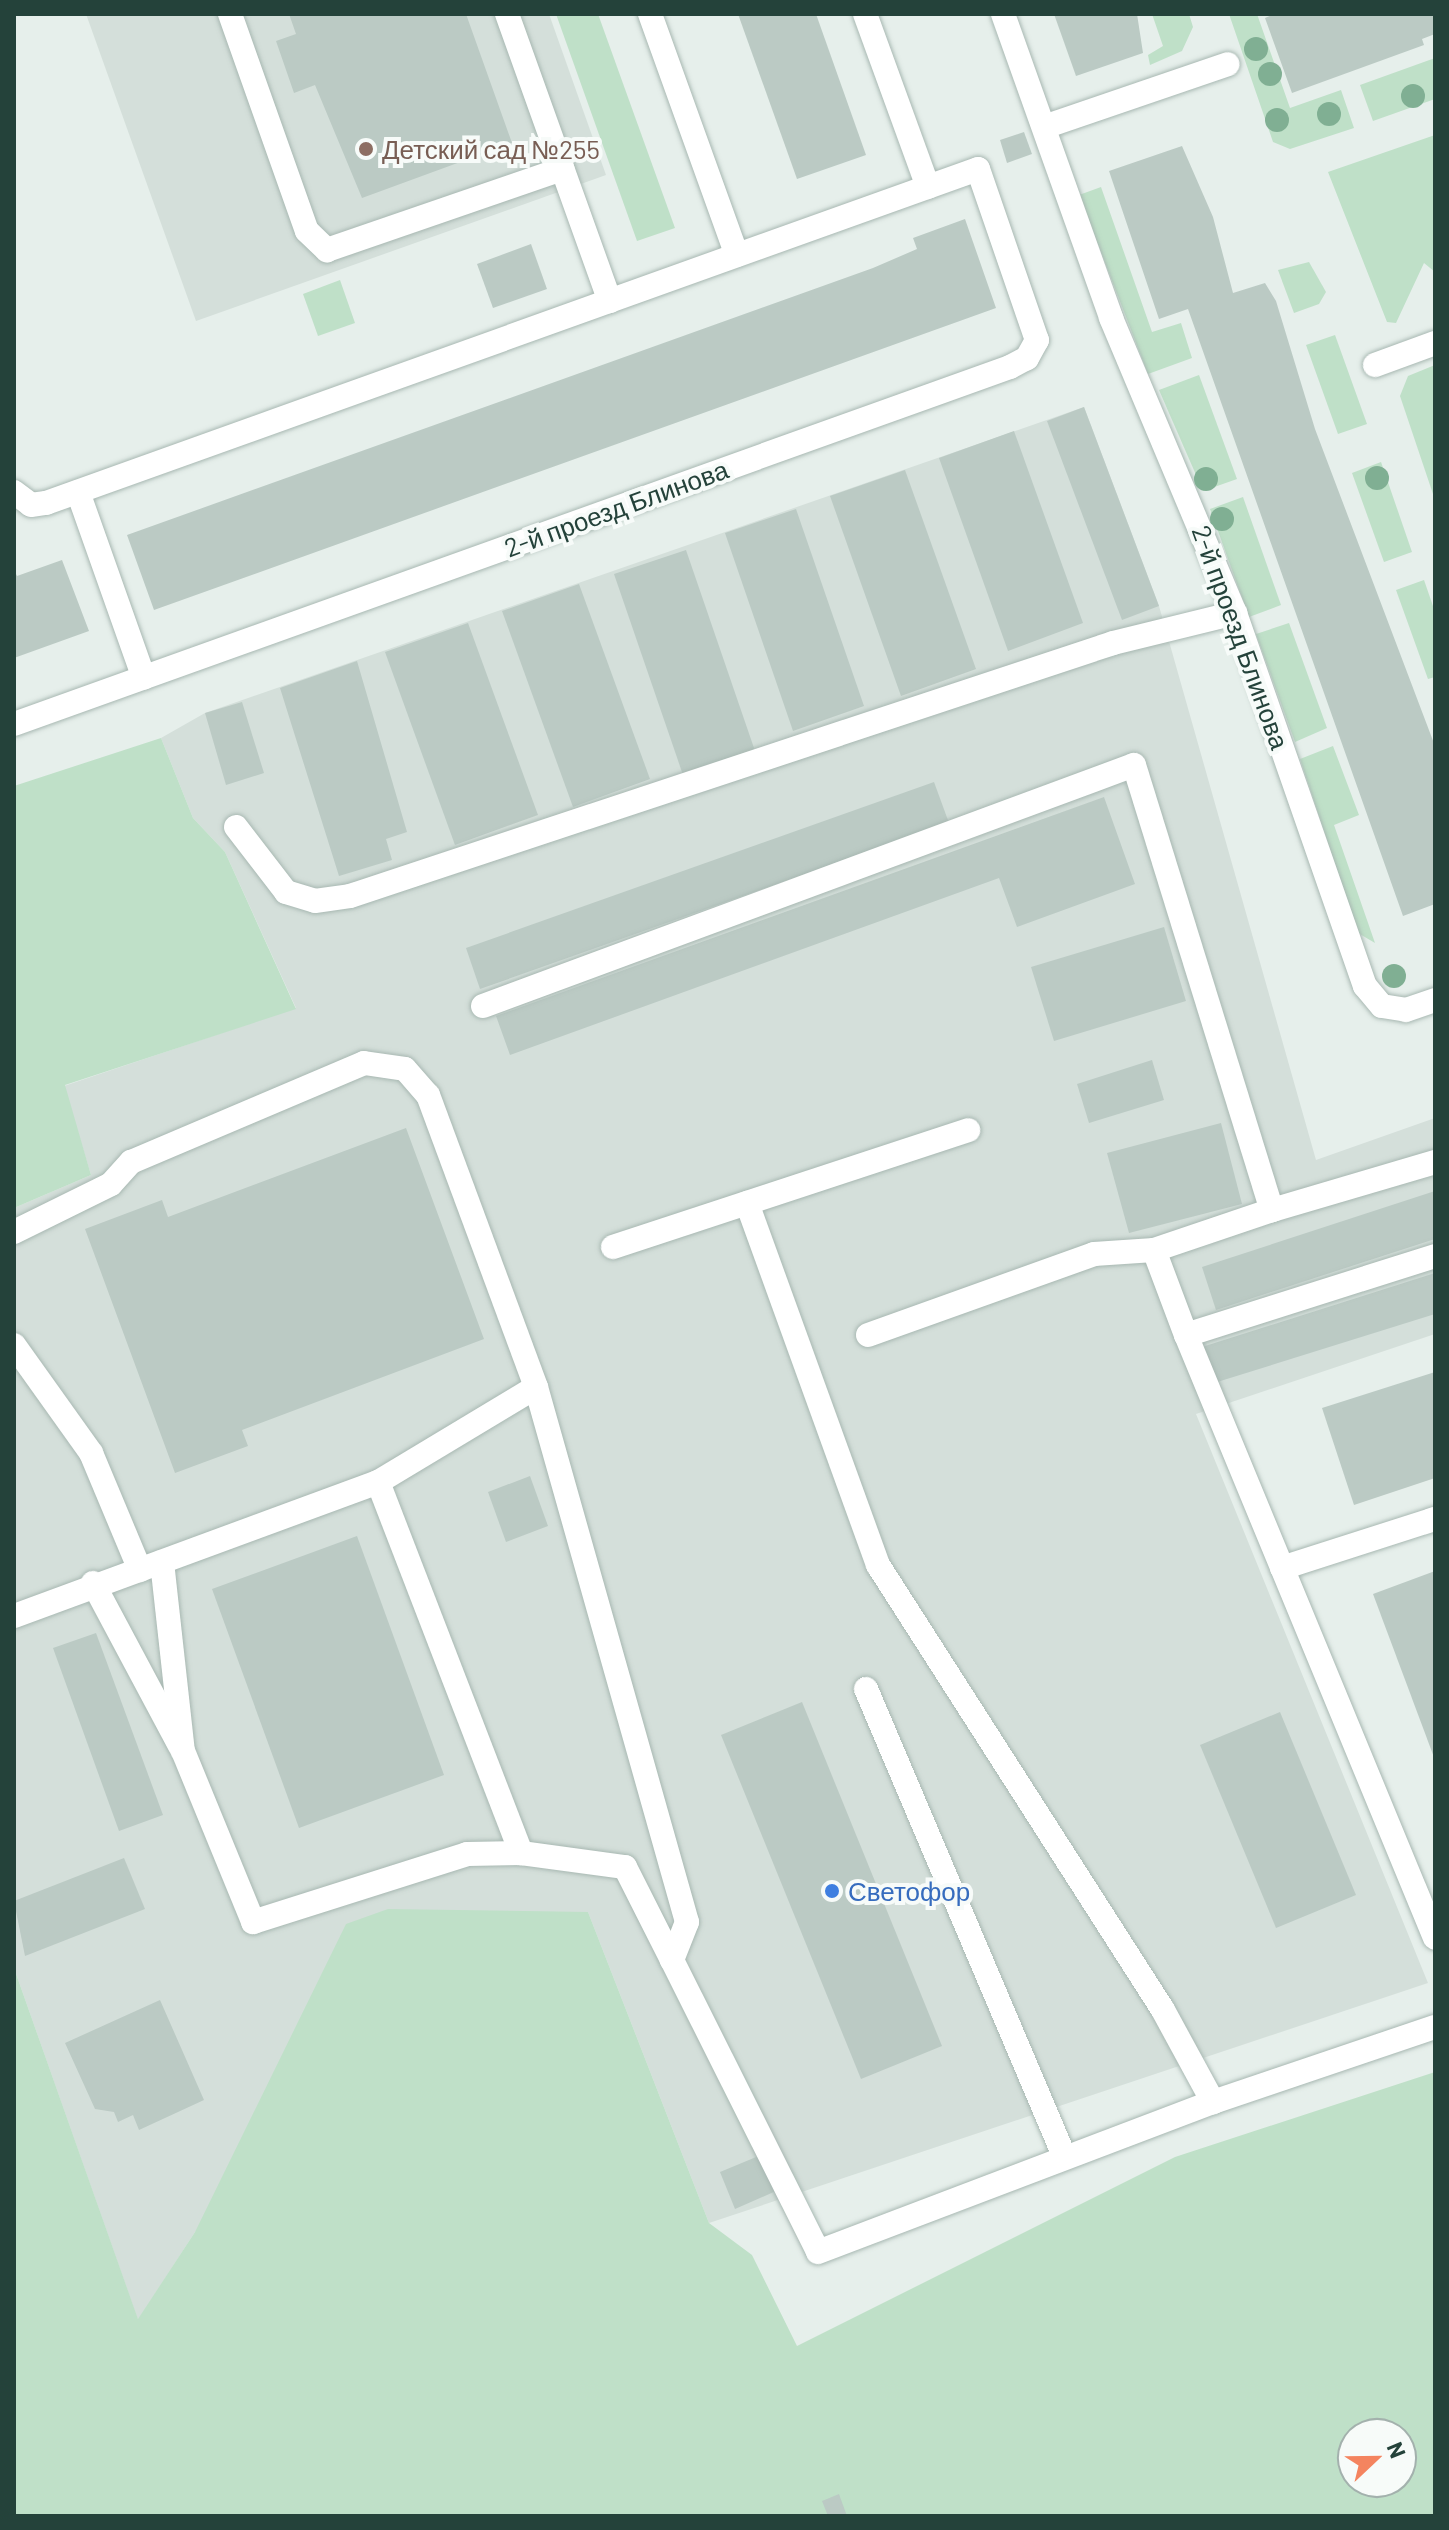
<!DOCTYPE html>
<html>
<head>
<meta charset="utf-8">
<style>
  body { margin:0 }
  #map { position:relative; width:1449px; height:2530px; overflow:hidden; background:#e6efeb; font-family:Barlow,sans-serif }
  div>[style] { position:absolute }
  .built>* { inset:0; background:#d4dfda }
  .green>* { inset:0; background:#bfe0c8 }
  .building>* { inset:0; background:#bbcac4 }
  .roads { filter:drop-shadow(0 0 2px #a8b8b2) drop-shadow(0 0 2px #a8b8b2) }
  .minor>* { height:24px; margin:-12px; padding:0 12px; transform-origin:12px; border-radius:12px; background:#fff }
  .trees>* { width:24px; height:24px; margin:-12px; border-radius:50%; background:#80af93 }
  .dots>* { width:22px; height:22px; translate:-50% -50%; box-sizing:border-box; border:4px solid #f7fbf9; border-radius:50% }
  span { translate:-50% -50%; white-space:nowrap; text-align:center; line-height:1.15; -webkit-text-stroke:8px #f7fbf9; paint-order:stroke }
  .education-label { font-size:26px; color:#785e54 }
  .left { translate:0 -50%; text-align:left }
  .street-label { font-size:26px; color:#24423a }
  .shop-label { font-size:26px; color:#366cbe }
  .frame { position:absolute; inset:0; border:16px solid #24423a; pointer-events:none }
  .north { position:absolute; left:1337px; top:2418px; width:80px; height:80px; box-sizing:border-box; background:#f7fbf9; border:2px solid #a3b1ad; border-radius:50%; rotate:68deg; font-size:22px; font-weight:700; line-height:32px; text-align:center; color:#24423a }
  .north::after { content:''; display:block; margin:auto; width:28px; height:36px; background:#f4845f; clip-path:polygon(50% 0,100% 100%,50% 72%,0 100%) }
</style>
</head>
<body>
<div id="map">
  <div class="built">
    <div style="clip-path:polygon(86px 14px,549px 14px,606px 175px,196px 321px)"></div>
    <div style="clip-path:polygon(1084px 407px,1159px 606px,1316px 1160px,1435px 1118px,1435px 1334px,1196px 1414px,1428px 1983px,709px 2223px,588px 1912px,195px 2232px,138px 2320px,14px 1968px,14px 1208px,91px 1175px,64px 1086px,296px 1008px,225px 852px,193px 818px,161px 738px,205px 713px)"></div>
  </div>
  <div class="green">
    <div style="clip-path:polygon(556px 14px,598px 14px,675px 228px,637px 241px)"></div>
    <div style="clip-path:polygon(1152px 14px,1189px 14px,1193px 27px,1182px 51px,1150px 65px,1148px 55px,1163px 46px)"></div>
    <div style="clip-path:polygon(1229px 14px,1257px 14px,1290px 108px,1341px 90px,1354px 128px,1290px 149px,1273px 142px)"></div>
    <div style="clip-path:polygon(1435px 58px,1435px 99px,1373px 121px,1360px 85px)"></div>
    <div style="clip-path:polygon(1435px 135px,1435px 272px,1424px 263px,1396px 323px,1387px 322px,1328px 172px)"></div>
    <div style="clip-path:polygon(1101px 187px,1152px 332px,1181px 323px,1192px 358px,1148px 374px,1079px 195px)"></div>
    <div style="clip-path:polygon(1309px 262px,1326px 292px,1319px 304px,1294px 313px,1278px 270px)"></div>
    <div style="clip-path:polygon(340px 280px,355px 323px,318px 336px,303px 294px)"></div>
    <div style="clip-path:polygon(1335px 335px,1367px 424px,1338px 434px,1306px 345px)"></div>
    <div style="clip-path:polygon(1435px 365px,1435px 500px,1400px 396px,1408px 376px)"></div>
    <div style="clip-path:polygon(1199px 375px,1237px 479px,1203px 491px,1159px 390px)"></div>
    <div style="clip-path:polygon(1381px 462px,1412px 552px,1384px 562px,1352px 473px)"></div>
    <div style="clip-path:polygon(1243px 497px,1281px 605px,1249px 617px,1210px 509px)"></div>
    <div style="clip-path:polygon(1424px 580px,1435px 612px,1435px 677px,1428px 679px,1396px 590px)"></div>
    <div style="clip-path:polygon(1289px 623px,1327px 728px,1295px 742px,1256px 634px)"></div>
    <div style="clip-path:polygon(161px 738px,193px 818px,225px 852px,296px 1009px,65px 1085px,91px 1175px,14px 1208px,14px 786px)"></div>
    <div style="clip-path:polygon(1333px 746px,1359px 815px,1334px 825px,1375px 943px,1358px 933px,1300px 759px)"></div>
    <div style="clip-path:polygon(evenodd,388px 1909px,588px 1912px,709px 2223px,752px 2255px,797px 2346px,1175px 2157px,1435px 2072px,1435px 2516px,14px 2516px,14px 1968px,138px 2319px,195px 2232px,346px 1924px,388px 1909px,1353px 2434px,1401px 2434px,1401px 2482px,1353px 2482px,1353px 2434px)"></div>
  </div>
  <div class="building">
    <div style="clip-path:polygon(289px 14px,466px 14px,512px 143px,362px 198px,315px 85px,294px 93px,276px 41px,296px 34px)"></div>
    <div style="clip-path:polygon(738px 14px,816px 14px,866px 155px,797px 179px)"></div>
    <div style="clip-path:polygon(1054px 14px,1137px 14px,1143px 53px,1076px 76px)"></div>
    <div style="clip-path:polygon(1274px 14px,1435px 14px,1435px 34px,1422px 39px,1424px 45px,1292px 93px,1265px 18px)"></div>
    <div style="clip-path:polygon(1024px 132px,1032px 154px,1007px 163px,1000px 140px)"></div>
    <div style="clip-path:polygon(1182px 146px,1213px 217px,1233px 293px,1265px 283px,1276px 301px,1315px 429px,1435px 746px,1435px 904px,1403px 916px,1188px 309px,1159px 319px,1109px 171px)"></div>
    <div style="clip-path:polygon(965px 219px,996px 308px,154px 610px,127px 535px,873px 268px,917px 249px,913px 238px)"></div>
    <div style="clip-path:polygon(531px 244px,547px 289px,493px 308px,477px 264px)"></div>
    <div style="clip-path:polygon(1084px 407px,1159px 606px,1122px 620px,1047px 421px)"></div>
    <div style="clip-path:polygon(1014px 431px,1083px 623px,1008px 651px,939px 458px)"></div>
    <div style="clip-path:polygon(905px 470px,976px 669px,901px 696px,830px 496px)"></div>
    <div style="clip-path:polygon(796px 509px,864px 706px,793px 731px,725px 533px)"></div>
    <div style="clip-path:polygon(686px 550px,755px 751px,683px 775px,614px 574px)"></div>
    <div style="clip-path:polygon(62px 560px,89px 631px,14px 658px,14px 570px,17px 576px)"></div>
    <div style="clip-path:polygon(579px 584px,650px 779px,573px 807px,502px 611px)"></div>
    <div style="clip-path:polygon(468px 623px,538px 815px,455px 845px,385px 652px)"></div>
    <div style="clip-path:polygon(357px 661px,407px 832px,386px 839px,392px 860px,339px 876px,280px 688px)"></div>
    <div style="clip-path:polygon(242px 702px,264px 773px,226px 785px,205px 713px)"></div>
    <div style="clip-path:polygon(934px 782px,949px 823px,480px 989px,466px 948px)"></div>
    <div style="clip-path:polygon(1104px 797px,1135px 884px,1017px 927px,999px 878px,510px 1055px,496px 1016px)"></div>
    <div style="clip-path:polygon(1164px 927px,1186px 1001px,1054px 1041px,1031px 967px)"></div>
    <div style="clip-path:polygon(1152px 1060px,1164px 1100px,1089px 1123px,1077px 1084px)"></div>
    <div style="clip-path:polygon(1221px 1123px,1242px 1204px,1129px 1233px,1107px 1153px)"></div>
    <div style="clip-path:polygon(406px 1128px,484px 1339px,242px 1430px,248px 1446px,175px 1473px,85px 1229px,162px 1200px,168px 1217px)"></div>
    <div style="clip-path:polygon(1435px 1191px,1435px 1239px,1216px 1310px,1202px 1267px)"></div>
    <div style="clip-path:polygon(1435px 1273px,1435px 1314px,1214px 1383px,1202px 1347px)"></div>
    <div style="clip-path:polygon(1435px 1372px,1435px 1478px,1354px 1505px,1322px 1408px)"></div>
    <div style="clip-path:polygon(530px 1476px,548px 1526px,506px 1542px,488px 1492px)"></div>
    <div style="clip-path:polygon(357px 1536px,444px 1775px,299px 1828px,212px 1589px)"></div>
    <div style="clip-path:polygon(1435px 1571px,1435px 1760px,1373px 1594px)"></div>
    <div style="clip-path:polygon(96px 1633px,163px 1815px,119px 1831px,53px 1648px)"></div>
    <div style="clip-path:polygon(802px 1702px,942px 2046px,861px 2079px,721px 1735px)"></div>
    <div style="clip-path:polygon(1280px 1712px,1356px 1895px,1276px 1928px,1200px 1745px)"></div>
    <div style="clip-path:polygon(124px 1858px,145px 1909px,25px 1956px,14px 1901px)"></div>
    <div style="clip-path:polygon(160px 2000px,204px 2100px,139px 2130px,133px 2115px,118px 2122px,114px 2112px,95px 2109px,65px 2043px)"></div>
    <div style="clip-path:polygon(761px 2155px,776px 2191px,735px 2209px,720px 2172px)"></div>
    <div style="clip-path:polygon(839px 2494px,847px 2516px,828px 2516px,822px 2501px)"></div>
  </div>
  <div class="roads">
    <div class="minor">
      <div style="left:230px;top:14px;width:230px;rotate:70.5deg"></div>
      <div style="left:307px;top:231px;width:28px;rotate:44deg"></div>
      <div style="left:327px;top:250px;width:249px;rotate:-19deg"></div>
      <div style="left:507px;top:14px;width:305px;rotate:70.3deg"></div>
      <div style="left:650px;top:14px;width:256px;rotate:70.2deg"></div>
      <div style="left:865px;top:14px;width:184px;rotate:70deg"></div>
      <div style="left:1003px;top:14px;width:323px;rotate:70.4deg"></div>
      <div style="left:1111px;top:318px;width:320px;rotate:67.2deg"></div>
      <div style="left:1235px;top:613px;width:395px;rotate:70.8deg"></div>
      <div style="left:1365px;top:986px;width:26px;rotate:50deg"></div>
      <div style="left:1382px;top:1006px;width:24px;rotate:9deg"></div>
      <div style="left:1406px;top:1010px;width:31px;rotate:-19deg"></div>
      <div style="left:1044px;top:127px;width:194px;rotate:-18.9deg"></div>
      <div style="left:1375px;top:365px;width:64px;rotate:-20.1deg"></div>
      <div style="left:14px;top:492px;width:21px;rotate:37deg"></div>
      <div style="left:31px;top:505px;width:15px;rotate:-8deg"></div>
      <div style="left:46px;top:503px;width:990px;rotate:-19.72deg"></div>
      <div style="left:978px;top:169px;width:181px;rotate:71deg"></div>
      <div style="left:1037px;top:340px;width:21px;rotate:119deg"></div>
      <div style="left:1027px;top:358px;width:19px;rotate:152deg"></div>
      <div style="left:1010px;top:367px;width:1058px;rotate:160.28deg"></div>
      <div style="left:78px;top:492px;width:197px;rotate:70.5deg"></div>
      <div style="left:236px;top:827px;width:82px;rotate:52.4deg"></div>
      <div style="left:286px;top:892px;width:30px;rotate:17deg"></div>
      <div style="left:315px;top:901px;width:35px;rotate:-8deg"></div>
      <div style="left:350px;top:896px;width:804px;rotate:-18.34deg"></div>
      <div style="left:1113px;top:643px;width:126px;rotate:-13.8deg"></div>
      <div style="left:483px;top:1006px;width:694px;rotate:-20.31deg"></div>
      <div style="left:1134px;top:765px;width:466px;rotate:72.8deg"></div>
      <div style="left:1272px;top:1210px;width:170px;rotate:-16.4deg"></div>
      <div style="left:747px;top:1203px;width:385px;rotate:70.1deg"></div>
      <div style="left:878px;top:1565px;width:528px;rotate:57.36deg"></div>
      <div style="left:1163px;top:2010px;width:105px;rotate:61.5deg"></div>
      <div style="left:14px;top:1232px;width:108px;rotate:-26.3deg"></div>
      <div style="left:111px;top:1184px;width:30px;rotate:-48deg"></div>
      <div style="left:131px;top:1162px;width:253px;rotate:-23deg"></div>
      <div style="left:364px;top:1063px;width:41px;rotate:8.3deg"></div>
      <div style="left:405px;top:1069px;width:35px;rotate:49deg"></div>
      <div style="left:428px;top:1095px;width:311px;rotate:69.7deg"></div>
      <div style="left:613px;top:1247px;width:374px;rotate:-18.2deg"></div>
      <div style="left:1154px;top:1250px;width:91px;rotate:69.4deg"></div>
      <div style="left:1186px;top:1335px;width:261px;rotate:-17.6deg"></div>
      <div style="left:868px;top:1335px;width:240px;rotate:-19.7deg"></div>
      <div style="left:1094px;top:1254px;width:60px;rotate:-3.8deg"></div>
      <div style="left:1154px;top:1250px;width:125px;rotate:-18.7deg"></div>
      <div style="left:1186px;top:1335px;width:652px;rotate:67.56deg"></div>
      <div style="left:14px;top:1345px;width:133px;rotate:54.5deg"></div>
      <div style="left:91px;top:1453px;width:127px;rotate:67.3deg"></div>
      <div style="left:378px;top:1482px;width:398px;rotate:68.9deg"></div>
      <div style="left:521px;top:1853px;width:105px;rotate:7.7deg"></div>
      <div style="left:625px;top:1867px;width:104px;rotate:63.2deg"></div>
      <div style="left:162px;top:1562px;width:190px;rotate:83.7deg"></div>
      <div style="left:183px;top:1751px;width:185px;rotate:67.7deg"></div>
      <div style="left:253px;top:1922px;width:225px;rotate:-17.6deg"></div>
      <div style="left:467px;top:1854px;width:54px;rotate:-1.1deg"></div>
      <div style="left:1282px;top:1568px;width:161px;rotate:-17.8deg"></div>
      <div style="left:93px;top:1583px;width:185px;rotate:61.9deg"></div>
      <div style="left:14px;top:1616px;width:388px;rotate:-20.2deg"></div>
      <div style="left:378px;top:1482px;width:184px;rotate:-31deg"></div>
      <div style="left:536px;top:1387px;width:556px;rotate:74.24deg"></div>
      <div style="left:687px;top:1922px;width:41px;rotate:111.5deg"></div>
      <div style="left:672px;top:1960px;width:326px;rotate:63.4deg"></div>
      <div style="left:818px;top:2252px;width:423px;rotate:-20.8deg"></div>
      <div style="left:1213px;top:2102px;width:234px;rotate:-18.7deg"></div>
      <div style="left:866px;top:1689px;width:509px;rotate:67.01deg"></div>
    </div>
  </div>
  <div class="trees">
    <div style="left:1256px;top:49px"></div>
    <div style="left:1270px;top:74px"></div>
    <div style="left:1413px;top:96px"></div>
    <div style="left:1329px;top:114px"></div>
    <div style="left:1277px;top:120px"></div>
    <div style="left:1377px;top:478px"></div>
    <div style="left:1206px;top:479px"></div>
    <div style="left:1222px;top:519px"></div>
    <div style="left:1394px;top:976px"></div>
  </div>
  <div class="dots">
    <div style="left:366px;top:149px;background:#8d6e63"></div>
    <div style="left:832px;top:1891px;background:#3f7fe0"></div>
  </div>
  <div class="education-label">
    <span class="left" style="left:382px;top:149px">Детский сад №255</span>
  </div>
  <div class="street-label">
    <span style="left:616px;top:508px;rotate:-20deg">2-й проезд Блинова</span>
    <span style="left:1241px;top:637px;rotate:70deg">2-й проезд Блинова</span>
  </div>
  <div class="shop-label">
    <span class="left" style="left:848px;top:1891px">Светофор</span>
  </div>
  <div class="frame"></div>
  <div class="north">N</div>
</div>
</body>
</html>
